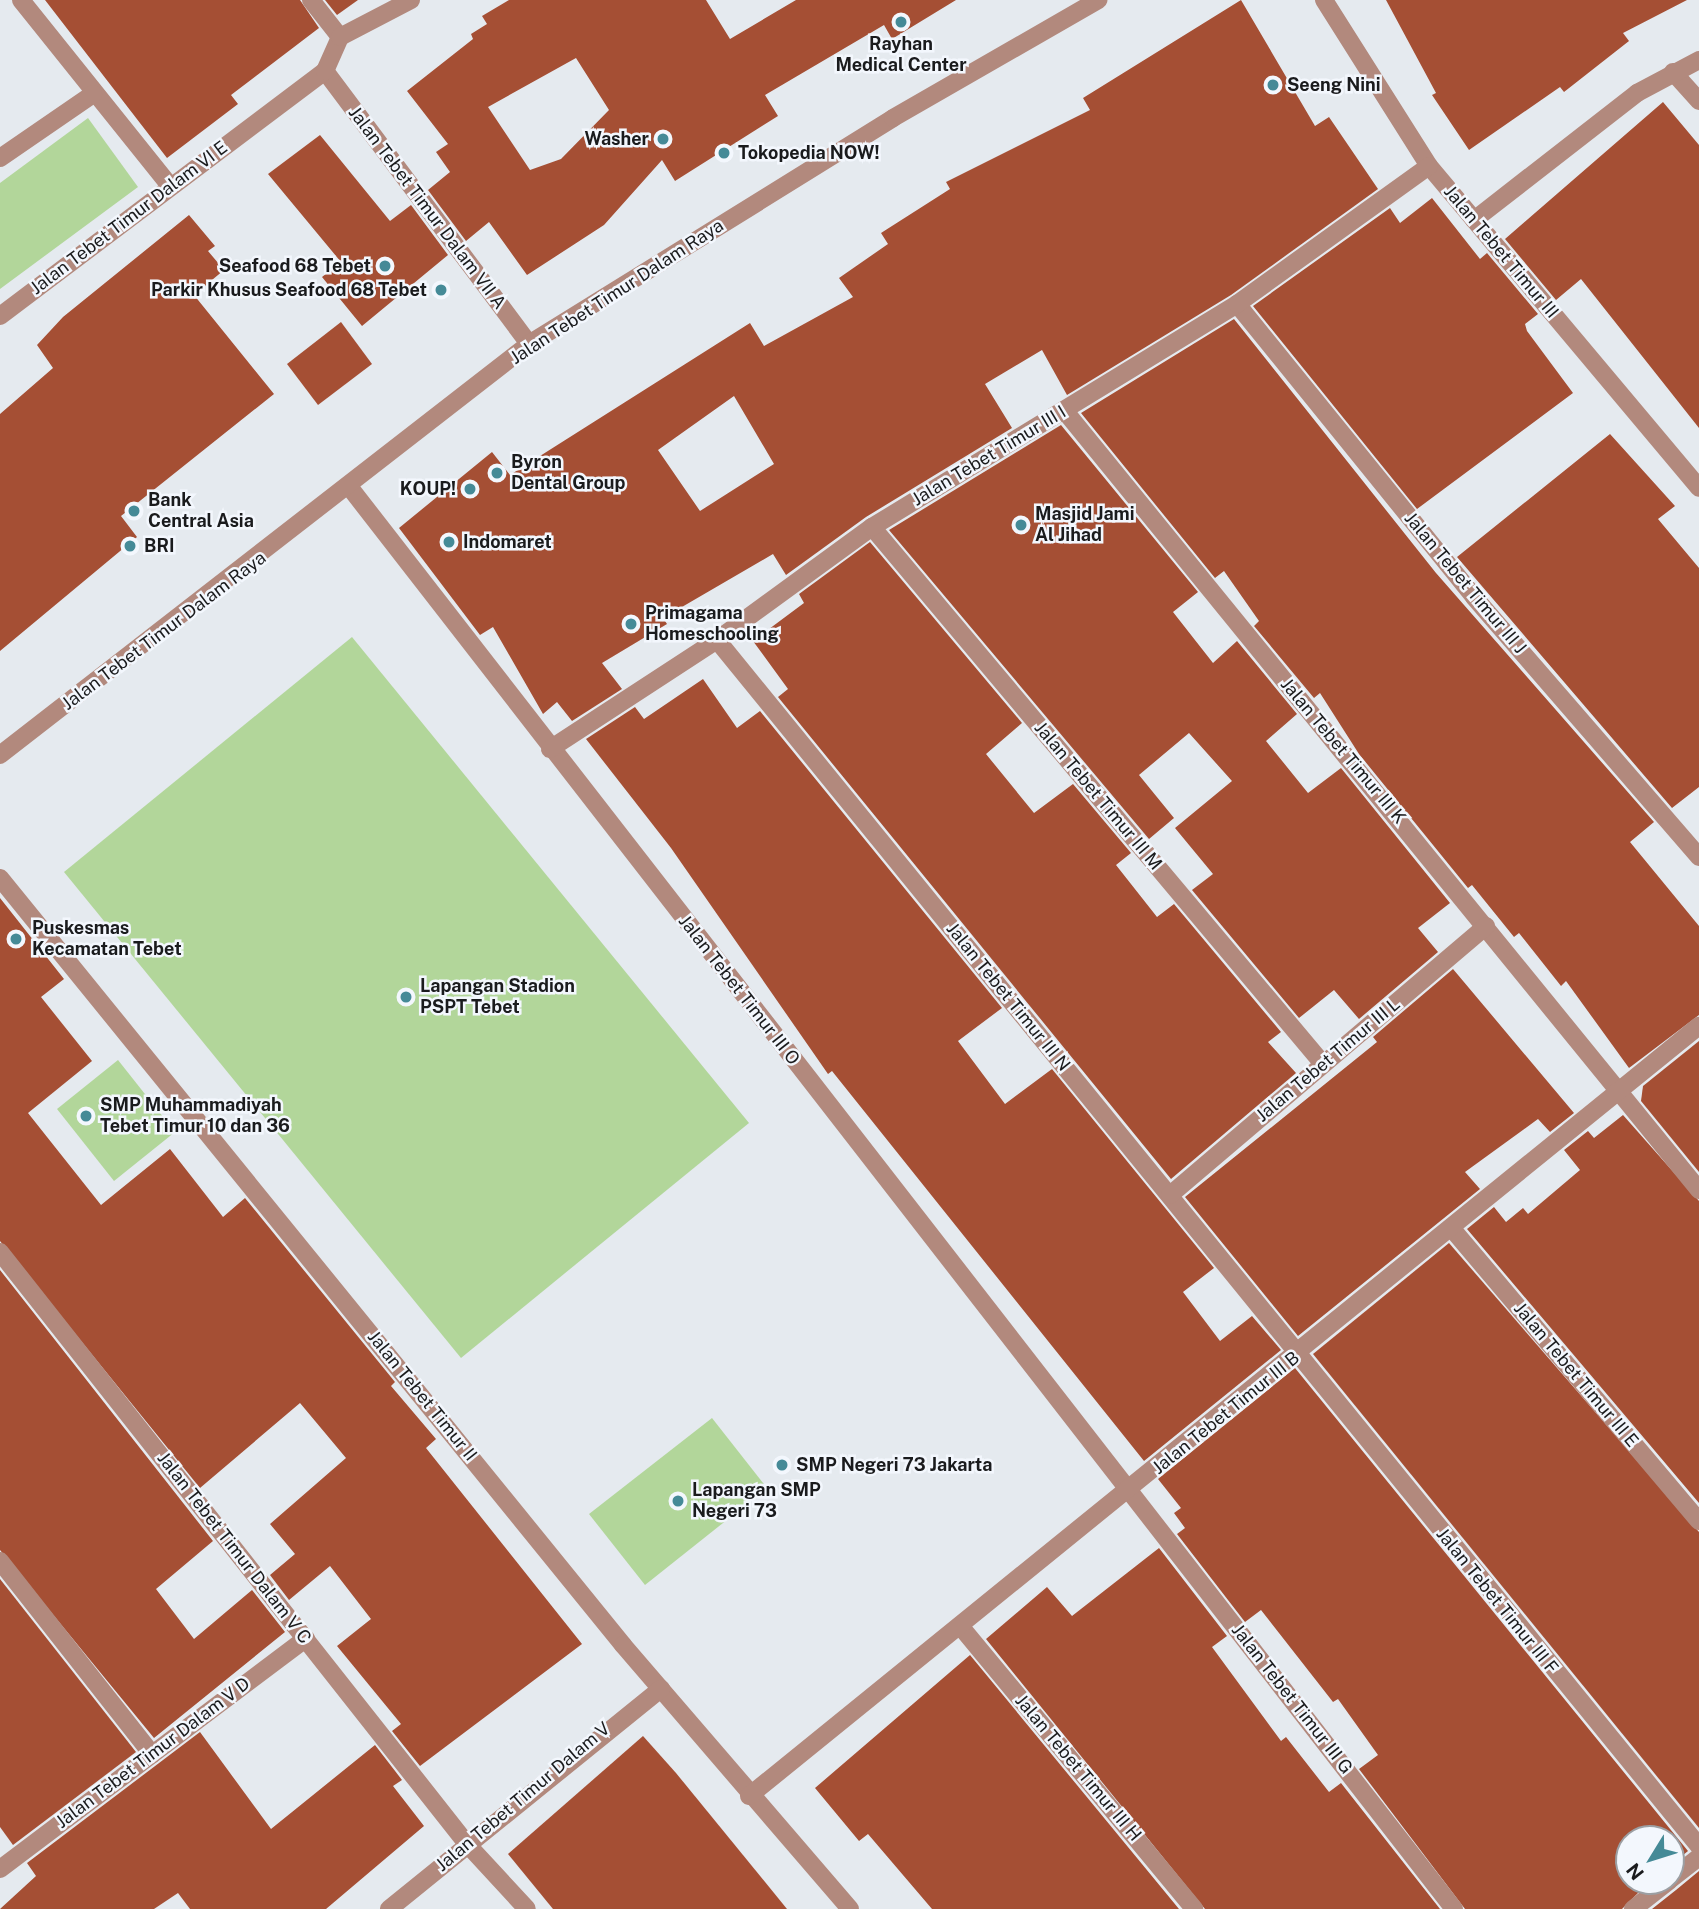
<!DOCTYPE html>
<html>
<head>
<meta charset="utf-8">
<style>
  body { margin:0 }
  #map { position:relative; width:1699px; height:1909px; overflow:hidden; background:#e5eaef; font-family:"Public Sans",sans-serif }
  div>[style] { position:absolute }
  .green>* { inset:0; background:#b2d69a }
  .building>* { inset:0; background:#a54f34 }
  .minor>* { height:18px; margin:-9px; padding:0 9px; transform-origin:9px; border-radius:9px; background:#b2897d }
  .dots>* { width:19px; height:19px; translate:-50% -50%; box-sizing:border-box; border:4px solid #f3f7fd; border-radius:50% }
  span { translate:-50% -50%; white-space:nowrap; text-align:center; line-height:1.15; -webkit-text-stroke:5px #f3f7fd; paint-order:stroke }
  .poi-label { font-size:18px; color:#1a1b1d; font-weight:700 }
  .left { translate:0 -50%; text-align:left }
  .right { translate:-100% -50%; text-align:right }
  .street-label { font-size:18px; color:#1a1b1d }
  .north { position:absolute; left:1615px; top:1825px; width:70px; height:70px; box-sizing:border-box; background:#f3f7fd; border:2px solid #9c9fa3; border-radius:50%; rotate:232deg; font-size:19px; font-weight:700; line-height:28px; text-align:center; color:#1a1b1d }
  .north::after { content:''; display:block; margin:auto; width:24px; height:32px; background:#458a97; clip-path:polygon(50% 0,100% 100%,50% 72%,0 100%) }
</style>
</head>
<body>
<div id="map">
  <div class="green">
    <div style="clip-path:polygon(88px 118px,138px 187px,0 289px,0 183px)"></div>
    <div style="clip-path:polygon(352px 637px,749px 1123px,461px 1358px,64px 872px)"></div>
    <div style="clip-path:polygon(118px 1060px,175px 1132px,114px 1181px,57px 1109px)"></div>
    <div style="clip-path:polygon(712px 1418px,767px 1488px,645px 1585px,589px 1514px)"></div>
  </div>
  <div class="building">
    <div style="clip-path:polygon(45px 0,300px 0,319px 28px,231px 95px,238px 104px,167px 158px)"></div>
    <div style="clip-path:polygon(325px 0,358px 0,337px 15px)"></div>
    <div style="clip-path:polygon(evenodd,509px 0,706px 0,730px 39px,796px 0,956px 0,892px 39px,884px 25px,765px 95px,778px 116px,675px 181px,662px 160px,604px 225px,527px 275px,489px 222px,466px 241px,428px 190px,450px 172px,436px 152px,448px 144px,407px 91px,473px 39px,471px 34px,487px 24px,482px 16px,509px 0,576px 58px,609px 110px,561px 159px,530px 170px,488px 107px,576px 58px)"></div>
    <div style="clip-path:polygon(evenodd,1241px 0,1315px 126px,1329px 117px,1378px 189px,1231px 295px,1067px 395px,1042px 350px,985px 384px,1012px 428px,866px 517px,786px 575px,773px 554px,663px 618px,667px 624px,602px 663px,622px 689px,572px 721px,557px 702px,543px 714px,493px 627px,480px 635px,399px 528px,492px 452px,510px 475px,750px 323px,764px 346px,853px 297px,839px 278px,888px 244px,881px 233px,950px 189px,946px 182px,1090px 110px,1083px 98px,1241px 0,734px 396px,774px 464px,700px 511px,658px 450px,734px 396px)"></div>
    <div style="clip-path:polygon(1386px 0,1687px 0,1623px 33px,1629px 41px,1564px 92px,1560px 87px,1469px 150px,1432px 95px,1436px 93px)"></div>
    <div style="clip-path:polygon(1663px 102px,1699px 145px,1699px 428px,1581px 279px,1556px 300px,1505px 239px)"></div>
    <div style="clip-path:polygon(320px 135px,390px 221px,411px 205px,448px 255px,362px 326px,322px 277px,341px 262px,268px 174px)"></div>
    <div style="clip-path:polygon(1432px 198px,1480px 259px,1487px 253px,1538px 314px,1525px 324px,1527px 331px,1573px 393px,1417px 509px,1253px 306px,1390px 208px,1400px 223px)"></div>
    <div style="clip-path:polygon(189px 215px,215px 246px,208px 251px,224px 270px,194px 295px,274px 394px,121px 516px,137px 537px,0 651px,0 414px,53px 368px,37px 345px,63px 317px)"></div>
    <div style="clip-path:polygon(1234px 319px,1436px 573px,1654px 822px,1630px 842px,1699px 926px,1699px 1015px,1629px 1068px,1566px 981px,1561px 986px,1519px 933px,1514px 937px,1472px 885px,1468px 888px,1359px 754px,1320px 693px,1314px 698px,1254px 626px,1259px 621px,1224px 571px,1215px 578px,1081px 413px)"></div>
    <div style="clip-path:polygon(341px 322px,372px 364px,318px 405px,287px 364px)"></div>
    <div style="clip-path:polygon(1061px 425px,1198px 592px,1173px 612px,1213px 663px,1237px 641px,1297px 714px,1266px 741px,1308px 793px,1341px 768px,1450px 903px,1418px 928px,1438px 952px,1359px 1019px,1334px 990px,1299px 1018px,1192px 890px,1213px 874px,1175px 828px,1232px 781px,1189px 733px,1139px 775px,1174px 818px,1149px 839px,889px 530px)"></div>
    <div style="clip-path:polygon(1610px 434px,1675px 506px,1658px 519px,1699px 568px,1699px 787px,1672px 808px,1457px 557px)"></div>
    <div style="clip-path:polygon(870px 542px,1022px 723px,986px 754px,1034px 813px,1073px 784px,1131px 853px,1116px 865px,1157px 917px,1174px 904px,1281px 1032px,1268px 1042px,1296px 1073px,1171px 1179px,778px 697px,788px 689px,753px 641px,804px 603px,799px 594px)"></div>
    <div style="clip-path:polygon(703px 679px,737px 728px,760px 711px,1002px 1008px,958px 1041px,1005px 1104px,1052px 1069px,1214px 1268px,1183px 1292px,1220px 1341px,1252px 1316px,1281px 1350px,1144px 1461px,832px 1071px,828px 1074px,671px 848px,586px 739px,635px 707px,644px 719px)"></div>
    <div style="clip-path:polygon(0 898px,64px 979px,41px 997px,92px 1061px,28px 1113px,101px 1205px,170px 1149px,223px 1217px,245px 1198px,395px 1382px,391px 1386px,436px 1439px,426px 1448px,582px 1644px,420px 1766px,392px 1731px,401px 1724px,337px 1646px,371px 1619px,330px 1566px,289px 1600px,270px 1575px,295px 1554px,270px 1524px,346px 1458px,300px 1403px,200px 1488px,0 1241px)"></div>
    <div style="clip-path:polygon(1453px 969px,1574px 1113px,1550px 1132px,1538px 1119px,1465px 1172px,1480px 1189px,1298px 1336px,1185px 1197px,1377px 1042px,1373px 1037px)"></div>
    <div style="clip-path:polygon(1699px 1041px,1699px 1172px,1641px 1101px,1643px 1086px)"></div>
    <div style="clip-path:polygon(1623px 1115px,1699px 1201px,1699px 1503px,1467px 1229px,1494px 1207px,1506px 1222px,1523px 1208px,1528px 1214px,1580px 1170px,1564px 1150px,1588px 1131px,1594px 1138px)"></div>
    <div style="clip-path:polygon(1449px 1243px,1699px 1532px,1699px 1828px,1313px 1354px)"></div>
    <div style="clip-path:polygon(0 1270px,213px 1541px,156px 1589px,194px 1639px,252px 1590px,285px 1632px,154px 1738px,0 1550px)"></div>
    <div style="clip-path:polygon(1295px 1368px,1688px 1851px,1671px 1865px,1671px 1839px,1629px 1839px,1629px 1881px,1650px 1881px,1622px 1909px,1465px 1909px,1359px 1769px,1378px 1755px,1338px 1699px,1333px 1702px,1261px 1610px,1245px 1622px,1177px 1534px,1185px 1528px,1174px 1513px,1181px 1508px,1158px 1479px)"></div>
    <div style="clip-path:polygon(1159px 1548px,1227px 1636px,1212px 1647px,1281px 1741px,1286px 1737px,1329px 1792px,1341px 1783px,1440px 1909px,1205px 1909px,986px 1639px,1047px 1587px,1072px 1616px)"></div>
    <div style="clip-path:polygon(0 1579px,136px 1752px,13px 1845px,0 1827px)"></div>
    <div style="clip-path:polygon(970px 1655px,1179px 1909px,932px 1909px,868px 1834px,859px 1841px,815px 1788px)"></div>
    <div style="clip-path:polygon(200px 1732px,271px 1829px,375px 1745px,402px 1780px,393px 1786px,424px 1826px,326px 1909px,190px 1909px,178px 1893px,154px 1909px,0 1909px,36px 1876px,27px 1863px)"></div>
    <div style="clip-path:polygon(643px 1736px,676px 1773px,787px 1909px,553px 1909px,508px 1854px)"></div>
    <div style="clip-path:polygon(1699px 1871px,1699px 1909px,1652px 1909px,1676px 1890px)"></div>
  </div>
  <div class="minor">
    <div style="left:21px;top:0;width:237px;rotate:51.3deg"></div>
    <div style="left:311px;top:0;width:47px;rotate:51.9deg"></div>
    <div style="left:1324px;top:0;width:196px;rotate:57.7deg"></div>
    <div style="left:1429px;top:166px;width:420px;rotate:50deg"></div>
    <div style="left:325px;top:71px;width:341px;rotate:53.2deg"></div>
    <div style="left:1673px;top:72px;width:39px;rotate:48deg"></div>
    <div style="left:0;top:158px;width:113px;rotate:-34.5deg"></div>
    <div style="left:1474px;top:220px;width:207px;rotate:-37.9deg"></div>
    <div style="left:1637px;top:93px;width:70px;rotate:-28deg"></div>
    <div style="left:1237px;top:304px;width:377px;rotate:51deg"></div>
    <div style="left:1474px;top:597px;width:344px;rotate:49.1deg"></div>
    <div style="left:0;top:316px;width:407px;rotate:-37deg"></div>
    <div style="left:325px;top:71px;width:37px;rotate:-66deg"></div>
    <div style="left:340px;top:37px;width:80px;rotate:-27.5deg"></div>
    <div style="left:1064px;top:410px;width:1006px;rotate:50.85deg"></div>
    <div style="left:351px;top:489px;width:1798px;rotate:52.16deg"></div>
    <div style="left:872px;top:527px;width:701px;rotate:49.97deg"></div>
    <div style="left:717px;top:640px;width:1555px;rotate:50.85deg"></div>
    <div style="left:550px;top:749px;width:199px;rotate:-33.1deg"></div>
    <div style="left:717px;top:640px;width:192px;rotate:-36.1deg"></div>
    <div style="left:872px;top:527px;width:428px;rotate:-31.4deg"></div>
    <div style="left:1237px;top:304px;width:236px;rotate:-35.7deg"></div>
    <div style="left:0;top:755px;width:670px;rotate:-37.84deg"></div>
    <div style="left:529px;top:344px;width:428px;rotate:-31.8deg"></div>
    <div style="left:893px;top:118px;width:237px;rotate:-29.9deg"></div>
    <div style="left:0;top:878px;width:988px;rotate:50.91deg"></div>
    <div style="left:623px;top:1645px;width:348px;rotate:49.3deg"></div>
    <div style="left:1170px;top:1195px;width:415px;rotate:-40.4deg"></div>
    <div style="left:1453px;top:1230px;width:381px;rotate:49.8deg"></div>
    <div style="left:0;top:1252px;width:754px;rotate:51.73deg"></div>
    <div style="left:467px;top:1844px;width:88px;rotate:47.3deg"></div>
    <div style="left:0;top:1561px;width:246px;rotate:51.8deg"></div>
    <div style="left:961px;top:1627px;width:366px;rotate:50.4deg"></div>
    <div style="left:749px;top:1796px;width:1223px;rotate:-39.03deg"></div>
    <div style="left:0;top:1869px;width:383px;rotate:-37deg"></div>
    <div style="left:1671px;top:1879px;width:36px;rotate:-38deg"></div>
    <div style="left:389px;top:1909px;width:350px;rotate:-39deg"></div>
    <div style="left:1633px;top:1909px;width:46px;rotate:-37.9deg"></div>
  </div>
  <div class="dots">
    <div style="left:901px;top:22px;background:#458a97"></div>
    <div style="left:1273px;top:85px;background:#458a97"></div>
    <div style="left:663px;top:139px;background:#458a97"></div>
    <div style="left:724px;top:153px;background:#458a97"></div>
    <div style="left:385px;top:266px;background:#458a97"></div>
    <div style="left:441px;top:290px;background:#458a97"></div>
    <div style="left:497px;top:473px;background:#458a97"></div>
    <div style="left:470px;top:489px;background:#458a97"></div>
    <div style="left:134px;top:511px;background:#458a97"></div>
    <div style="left:1021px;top:525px;background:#458a97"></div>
    <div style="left:449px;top:542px;background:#458a97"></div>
    <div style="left:130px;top:546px;background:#458a97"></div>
    <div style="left:631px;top:624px;background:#458a97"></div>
    <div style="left:16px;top:939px;background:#458a97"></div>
    <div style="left:406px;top:997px;background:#458a97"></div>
    <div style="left:86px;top:1116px;background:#458a97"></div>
    <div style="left:782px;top:1465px;background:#458a97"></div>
    <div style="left:678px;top:1501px;background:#458a97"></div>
  </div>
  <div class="poi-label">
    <span style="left:901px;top:55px">Rayhan<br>Medical Center</span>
    <span class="left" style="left:1287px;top:85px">Seeng Nini</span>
    <span class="right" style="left:649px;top:139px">Washer</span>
    <span class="left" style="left:738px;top:153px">Tokopedia NOW!</span>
    <span class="right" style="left:371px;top:266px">Seafood 68 Tebet</span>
    <span class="right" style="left:427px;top:290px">Parkir Khusus Seafood 68 Tebet</span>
    <span class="left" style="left:511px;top:473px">Byron<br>Dental Group</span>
    <span class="right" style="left:456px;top:489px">KOUP!</span>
    <span class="left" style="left:148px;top:511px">Bank<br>Central Asia</span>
    <span class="left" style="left:1035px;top:525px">Masjid Jami<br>Al Jihad</span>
    <span class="left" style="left:463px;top:542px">Indomaret</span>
    <span class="left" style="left:144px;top:546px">BRI</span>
    <span class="left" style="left:645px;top:624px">Primagama<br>Homeschooling</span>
    <span class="left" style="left:32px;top:939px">Puskesmas<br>Kecamatan Tebet</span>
    <span class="left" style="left:420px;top:997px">Lapangan Stadion<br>PSPT Tebet</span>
    <span class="left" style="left:100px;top:1116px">SMP Muhammadiyah<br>Tebet Timur 10 dan 36</span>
    <span class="left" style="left:796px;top:1465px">SMP Negeri 73 Jakarta</span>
    <span class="left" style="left:692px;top:1501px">Lapangan SMP<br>Negeri 73</span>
  </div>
  <div class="street-label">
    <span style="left:427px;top:208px;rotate:53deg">Jalan Tebet Timur Dalam VII A</span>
    <span style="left:129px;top:218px;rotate:-37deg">Jalan Tebet Timur Dalam VI E</span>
    <span style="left:1501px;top:252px;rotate:50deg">Jalan Tebet Timur III</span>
    <span style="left:617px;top:292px;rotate:-33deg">Jalan Tebet Timur Dalam Raya</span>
    <span style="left:989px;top:456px;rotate:-31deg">Jalan Tebet Timur III I</span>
    <span style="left:1465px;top:583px;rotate:50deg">Jalan Tebet Timur III J</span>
    <span style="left:164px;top:631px;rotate:-37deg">Jalan Tebet Timur Dalam Raya</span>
    <span style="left:1343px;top:751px;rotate:50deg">Jalan Tebet Timur III K</span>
    <span style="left:1098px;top:796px;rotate:50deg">Jalan Tebet Timur III M</span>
    <span style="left:739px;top:990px;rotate:52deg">Jalan Tebet Timur III O</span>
    <span style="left:1008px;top:997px;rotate:51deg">Jalan Tebet Timur III N</span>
    <span style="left:1328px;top:1060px;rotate:-40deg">Jalan Tebet Timur III L</span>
    <span style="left:1576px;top:1375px;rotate:50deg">Jalan Tebet Timur III E</span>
    <span style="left:422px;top:1396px;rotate:51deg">Jalan Tebet Timur II</span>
    <span style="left:1226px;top:1413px;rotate:-39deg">Jalan Tebet Timur III B</span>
    <span style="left:234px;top:1548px;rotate:52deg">Jalan Tebet Timur Dalam V C</span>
    <span style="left:1497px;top:1601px;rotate:51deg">Jalan Tebet Timur III F</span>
    <span style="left:1292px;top:1699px;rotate:52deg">Jalan Tebet Timur III G</span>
    <span style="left:153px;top:1753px;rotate:-37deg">Jalan Tebet Timur Dalam V D</span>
    <span style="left:1078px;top:1768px;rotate:50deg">Jalan Tebet Timur III H</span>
    <span style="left:523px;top:1797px;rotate:-40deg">Jalan Tebet Timur Dalam V</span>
  </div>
  <div class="north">N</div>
</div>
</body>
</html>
